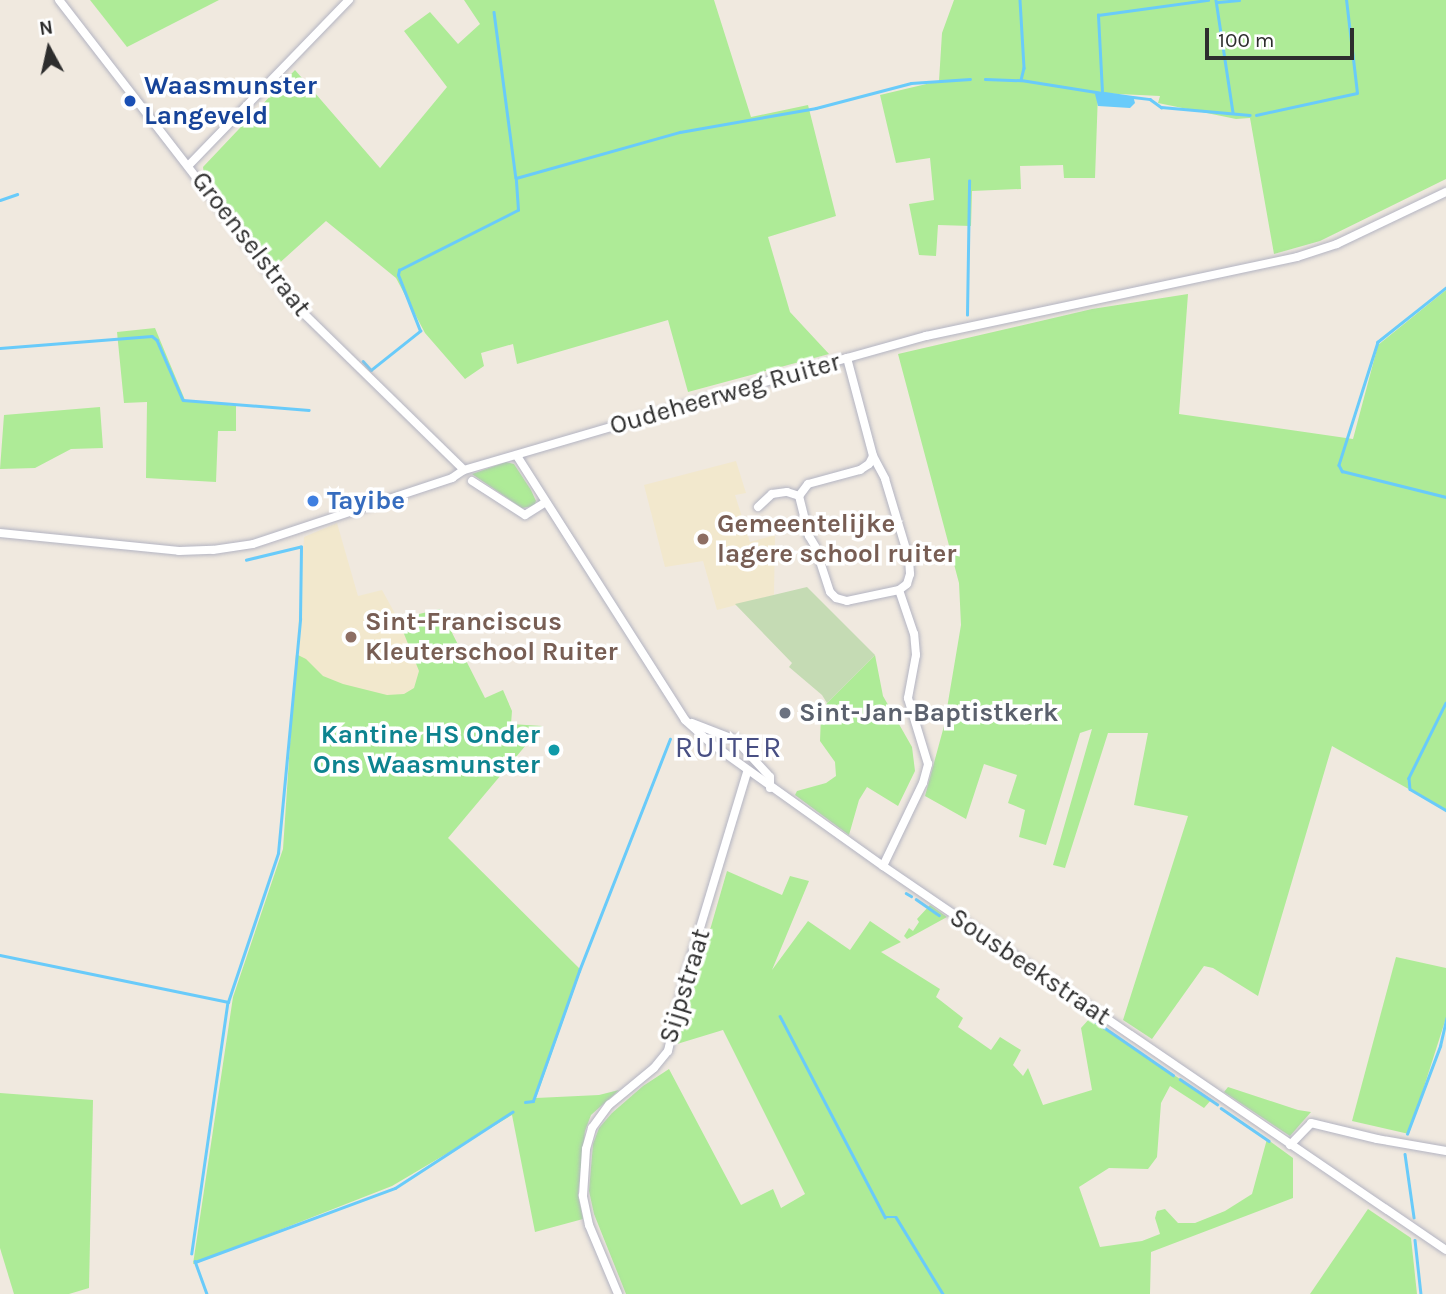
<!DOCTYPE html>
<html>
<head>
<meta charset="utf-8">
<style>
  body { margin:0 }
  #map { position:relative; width:1446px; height:1294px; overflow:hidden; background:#f0e9df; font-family:Karla,sans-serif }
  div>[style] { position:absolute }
  .education>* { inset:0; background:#f2e8cd }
  .green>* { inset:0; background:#aeeb97 }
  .cemetery>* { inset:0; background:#c5dbb4 }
  .water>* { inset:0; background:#69cbfa }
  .stream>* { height:2.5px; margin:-1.25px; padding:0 1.25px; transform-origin:1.25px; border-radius:1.25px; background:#69cbfa }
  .roads { filter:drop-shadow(0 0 2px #b3b4c2) drop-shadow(0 0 2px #b3b4c2) }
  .street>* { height:8px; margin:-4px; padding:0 4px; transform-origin:4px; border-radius:4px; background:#fff }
  .dots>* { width:19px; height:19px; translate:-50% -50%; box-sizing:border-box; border:4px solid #fff; border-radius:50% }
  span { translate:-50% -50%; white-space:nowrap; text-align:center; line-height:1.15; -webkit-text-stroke:7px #fff; paint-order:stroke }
  .transit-label { font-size:26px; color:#164399; font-weight:700 }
  .left { translate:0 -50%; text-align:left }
  .street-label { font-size:26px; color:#2d2d2d }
  .shop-label { font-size:26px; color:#366cbe; font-weight:700 }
  .education-label { font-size:26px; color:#785e54; font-weight:700 }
  .worship-label { font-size:26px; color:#5b616d; font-weight:700 }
  .culture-label { font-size:26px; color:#0d838f; font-weight:700 }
  .right { translate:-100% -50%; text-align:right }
  .quarter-label { font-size:30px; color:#484f83; letter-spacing:2px }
  .north { position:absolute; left:14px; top:14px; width:70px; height:70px; -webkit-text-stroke:5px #fff; paint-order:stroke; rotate:352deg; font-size:19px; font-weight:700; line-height:28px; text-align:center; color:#2d2d2d }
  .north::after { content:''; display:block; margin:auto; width:24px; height:32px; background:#2d2d2d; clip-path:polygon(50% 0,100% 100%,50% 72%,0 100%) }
  .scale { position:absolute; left:1205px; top:28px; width:149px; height:32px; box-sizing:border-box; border:4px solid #2d2d2d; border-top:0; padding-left:9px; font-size:21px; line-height:24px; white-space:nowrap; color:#2d2d2d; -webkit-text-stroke:5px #fff; paint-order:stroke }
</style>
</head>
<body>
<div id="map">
  <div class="education">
    <div style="clip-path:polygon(736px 461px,746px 493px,735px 495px,750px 542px,775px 535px,774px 595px,717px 610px,703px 561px,665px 567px,644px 485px)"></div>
    <div style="clip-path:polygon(337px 523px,358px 596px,382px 590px,398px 619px,434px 707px,293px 699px,304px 537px)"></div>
  </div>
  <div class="green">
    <div style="clip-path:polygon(90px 0,219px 0,127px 47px)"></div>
    <div style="clip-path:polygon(464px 0,714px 0,751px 117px,808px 105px,836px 216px,768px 237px,790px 312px,829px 354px,688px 392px,668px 320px,517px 364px,513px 344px,481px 353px,484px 366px,465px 379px,425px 333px,396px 278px,326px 221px,275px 267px,204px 174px,203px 167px,295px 70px,380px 168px,447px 87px,404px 31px,430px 12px,458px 44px,480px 24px)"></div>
    <div style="clip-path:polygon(954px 0,1446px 0,1446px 179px,1320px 241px,1274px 254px,1250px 118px,1236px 119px,1158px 103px,1160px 96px,1098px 93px,1095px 178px,1064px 178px,1063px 165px,1020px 166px,1021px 189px,972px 191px,971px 226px,938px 225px,936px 256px,919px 255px,909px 204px,934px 200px,930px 158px,896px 163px,880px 95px,939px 81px,942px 33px)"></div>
    <div style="clip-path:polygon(1446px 290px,1446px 810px,1332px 746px,1258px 996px,1213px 968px,1204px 966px,1152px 1039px,1123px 1020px,1188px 816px,1134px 805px,1148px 733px,1108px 733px,1065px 868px,1053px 865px,1092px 729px,1080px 733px,1046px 845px,1019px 837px,1025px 810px,1008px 803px,1017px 775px,984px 764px,966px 819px,925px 796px,944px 726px,961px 625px,959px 583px,898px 354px,1092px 309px,1188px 294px,1179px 414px,1353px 439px,1378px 345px)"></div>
    <div style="clip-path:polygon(155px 328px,185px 400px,236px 406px,236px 431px,218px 431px,216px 482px,146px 478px,147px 402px,124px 403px,117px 332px)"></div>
    <div style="clip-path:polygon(100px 407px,103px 448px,71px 449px,35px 468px,0 469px,4px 415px)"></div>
    <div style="clip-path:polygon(506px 462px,514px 464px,531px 490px,536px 501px,534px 506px,522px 508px,472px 474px)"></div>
    <div style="clip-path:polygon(440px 609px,485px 698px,503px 690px,512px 711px,511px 724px,542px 726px,448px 838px,581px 970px,536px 1098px,599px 1095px,619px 1090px,591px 1115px,585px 1131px,578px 1195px,583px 1219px,535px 1232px,512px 1115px,392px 1186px,193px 1264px,233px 997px,283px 849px,296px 654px,306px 659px,323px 676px,343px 684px,387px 695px,404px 694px,414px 688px,419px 671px,398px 619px)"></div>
    <div style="clip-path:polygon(875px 655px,883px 696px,912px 747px,915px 771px,898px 806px,867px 787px,859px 800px,849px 835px,795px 795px,797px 791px,826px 783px,836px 776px,835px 762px,820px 741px,821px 715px,827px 703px)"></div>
    <div style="clip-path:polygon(727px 871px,782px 895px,790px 876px,809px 881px,772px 970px,808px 921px,850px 950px,870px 921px,901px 942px,881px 952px,940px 989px,936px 997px,963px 1018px,958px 1027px,991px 1050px,1000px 1037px,1021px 1050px,1013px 1065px,1023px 1076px,1028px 1068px,1043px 1105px,1092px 1090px,1081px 1028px,1090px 1018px,1211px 1100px,1204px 1108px,1170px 1086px,1161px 1103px,1157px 1157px,1148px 1169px,1109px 1168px,1079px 1187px,1100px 1247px,1142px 1241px,1160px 1234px,1155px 1218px,1157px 1211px,1165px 1209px,1178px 1223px,1195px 1223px,1225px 1211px,1252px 1194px,1267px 1139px,1293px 1158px,1293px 1198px,1151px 1252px,1150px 1294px,626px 1294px,594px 1214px,589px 1191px,593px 1144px,599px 1128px,612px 1113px,643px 1086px,669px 1069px,741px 1205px,773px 1189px,781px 1208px,805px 1194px,723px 1030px,677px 1044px)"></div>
    <div style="clip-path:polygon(930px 905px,947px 917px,907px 939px,904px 936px,909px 928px,913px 931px,919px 922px,917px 919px)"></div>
    <div style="clip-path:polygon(1396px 957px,1446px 968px,1446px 1018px,1409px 1134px,1352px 1121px)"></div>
    <div style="clip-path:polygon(1228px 1087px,1298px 1110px,1311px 1112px,1290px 1136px,1224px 1092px)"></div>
    <div style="clip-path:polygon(0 1093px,93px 1100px,89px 1288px,69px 1294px,14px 1294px,0 1248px)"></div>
    <div style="clip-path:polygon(1368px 1209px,1411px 1238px,1417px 1294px,1310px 1294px)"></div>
  </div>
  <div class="cemetery">
    <div style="clip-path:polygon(807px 587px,875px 655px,827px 703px,822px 695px,789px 667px,792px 663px,735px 604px)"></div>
  </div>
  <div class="water">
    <div style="clip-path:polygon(1105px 92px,1133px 96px,1135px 103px,1130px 108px,1098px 106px,1095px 94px)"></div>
  </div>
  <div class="stream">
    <div style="left:1020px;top:0;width:68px;rotate:86.6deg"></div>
    <div style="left:1024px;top:68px;width:12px;rotate:104deg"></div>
    <div style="left:1216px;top:0;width:114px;rotate:81.4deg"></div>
    <div style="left:1218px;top:2px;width:21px;rotate:-5deg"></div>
    <div style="left:494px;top:12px;width:167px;rotate:82.5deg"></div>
    <div style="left:985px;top:79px;width:36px;rotate:2deg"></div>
    <div style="left:1021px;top:80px;width:82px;rotate:9.1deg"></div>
    <div style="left:1102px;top:92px;width:77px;rotate:-93deg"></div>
    <div style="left:1098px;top:15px;width:111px;rotate:-7.8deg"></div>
    <div style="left:1133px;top:97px;width:17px;rotate:7deg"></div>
    <div style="left:1150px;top:99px;width:14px;rotate:36deg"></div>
    <div style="left:1161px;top:107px;width:89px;rotate:5.1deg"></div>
    <div style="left:1256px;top:115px;width:103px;rotate:-12.3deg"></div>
    <div style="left:1357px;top:93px;width:94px;rotate:-96.7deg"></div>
    <div style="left:0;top:200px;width:18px;rotate:-19deg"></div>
    <div style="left:1446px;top:288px;width:87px;rotate:141.5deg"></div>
    <div style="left:1378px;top:342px;width:129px;rotate:107.6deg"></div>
    <div style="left:1339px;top:465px;width:7px;rotate:63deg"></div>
    <div style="left:1342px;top:471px;width:107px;rotate:14deg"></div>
    <div style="left:967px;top:315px;width:134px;rotate:-89.1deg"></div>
    <div style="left:0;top:348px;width:152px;rotate:-4.5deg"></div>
    <div style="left:152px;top:336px;width:6px;rotate:39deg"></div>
    <div style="left:157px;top:340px;width:65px;rotate:66.6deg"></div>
    <div style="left:183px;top:400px;width:126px;rotate:4.5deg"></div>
    <div style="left:363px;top:361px;width:12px;rotate:48deg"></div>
    <div style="left:371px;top:370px;width:63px;rotate:-38.5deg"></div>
    <div style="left:420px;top:331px;width:60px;rotate:-111.4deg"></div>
    <div style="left:398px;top:275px;width:5px;rotate:-79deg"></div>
    <div style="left:399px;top:270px;width:133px;rotate:-26.8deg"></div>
    <div style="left:518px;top:210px;width:32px;rotate:-94deg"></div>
    <div style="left:516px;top:178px;width:170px;rotate:-15.7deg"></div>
    <div style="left:680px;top:132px;width:138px;rotate:-10deg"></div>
    <div style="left:816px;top:108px;width:98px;rotate:-14.7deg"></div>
    <div style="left:911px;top:83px;width:59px;rotate:-3.9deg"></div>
    <div style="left:1446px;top:703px;width:84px;rotate:116.3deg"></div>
    <div style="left:1409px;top:778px;width:11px;rotate:85deg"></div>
    <div style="left:1410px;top:789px;width:42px;rotate:30.3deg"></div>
    <div style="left:906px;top:893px;width:6px;rotate:31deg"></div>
    <div style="left:916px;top:899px;width:28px;rotate:35deg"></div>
    <div style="left:0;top:955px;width:233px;rotate:11.6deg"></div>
    <div style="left:228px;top:1002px;width:254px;rotate:98.2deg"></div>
    <div style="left:228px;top:1002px;width:157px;rotate:-71.4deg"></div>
    <div style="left:278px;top:853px;width:235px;rotate:-84.6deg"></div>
    <div style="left:300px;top:619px;width:72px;rotate:-89.2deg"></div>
    <div style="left:301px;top:547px;width:56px;rotate:166.5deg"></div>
    <div style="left:1076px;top:1008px;width:118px;rotate:34.6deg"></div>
    <div style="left:780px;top:1016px;width:227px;rotate:62.4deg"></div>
    <div style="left:885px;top:1217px;width:11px"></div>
    <div style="left:896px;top:1217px;width:90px;rotate:58.6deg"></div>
    <div style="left:1180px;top:1079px;width:45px;rotate:34deg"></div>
    <div style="left:525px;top:1102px;width:8px;rotate:-7deg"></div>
    <div style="left:533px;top:1101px;width:138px;rotate:-70.5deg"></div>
    <div style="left:579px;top:971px;width:249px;rotate:-68.6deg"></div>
    <div style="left:1221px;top:1108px;width:58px;rotate:34.5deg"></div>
    <div style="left:1407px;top:1134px;width:94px;rotate:-69.4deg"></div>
    <div style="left:1440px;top:1046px;width:28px;rotate:-77deg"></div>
    <div style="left:1405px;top:1154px;width:64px;rotate:81.9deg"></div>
    <div style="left:1415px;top:1240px;width:54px;rotate:83.7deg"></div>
    <div style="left:195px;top:1261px;width:35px;rotate:70deg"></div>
    <div style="left:195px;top:1262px;width:213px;rotate:-20.3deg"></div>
    <div style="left:395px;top:1188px;width:140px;rotate:-33deg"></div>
  </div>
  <div class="roads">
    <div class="street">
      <div style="left:59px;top:0;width:386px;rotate:52.3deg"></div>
      <div style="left:295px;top:305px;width:236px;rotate:44.3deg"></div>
      <div style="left:189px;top:165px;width:230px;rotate:-45.9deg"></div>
      <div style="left:847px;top:358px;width:101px;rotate:75.1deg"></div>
      <div style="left:873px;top:456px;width:26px;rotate:62deg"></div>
      <div style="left:885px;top:479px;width:84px;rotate:73.3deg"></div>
      <div style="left:909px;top:559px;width:15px;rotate:86deg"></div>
      <div style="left:910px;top:574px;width:10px;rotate:107deg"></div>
      <div style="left:907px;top:584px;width:10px;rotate:143deg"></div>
      <div style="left:899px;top:590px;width:53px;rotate:168.1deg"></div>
      <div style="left:847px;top:601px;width:11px;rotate:-165deg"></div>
      <div style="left:836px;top:598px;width:8px;rotate:-135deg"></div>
      <div style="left:830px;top:592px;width:48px;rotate:-108.1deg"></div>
      <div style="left:815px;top:546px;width:12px;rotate:-121deg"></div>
      <div style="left:809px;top:536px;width:41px;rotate:-104deg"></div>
      <div style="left:799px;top:496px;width:15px;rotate:-53deg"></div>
      <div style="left:808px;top:484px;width:54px;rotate:-15.1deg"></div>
      <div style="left:860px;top:470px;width:11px;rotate:-34deg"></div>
      <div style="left:869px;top:464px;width:9px;rotate:-63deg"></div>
      <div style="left:517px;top:456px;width:313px;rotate:57.5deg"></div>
      <div style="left:685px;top:720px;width:36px;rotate:42deg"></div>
      <div style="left:712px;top:744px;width:210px;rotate:35.5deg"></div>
      <div style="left:883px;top:866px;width:681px;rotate:34.3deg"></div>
      <div style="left:472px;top:481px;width:63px;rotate:32.7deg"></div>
      <div style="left:525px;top:515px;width:22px;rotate:-32deg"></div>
      <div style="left:758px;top:507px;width:19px;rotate:-43deg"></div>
      <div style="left:772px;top:494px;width:15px;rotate:-8deg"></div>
      <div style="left:787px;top:492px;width:13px;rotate:18deg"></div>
      <div style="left:0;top:533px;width:180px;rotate:5.7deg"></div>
      <div style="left:179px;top:551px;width:34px;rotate:-2deg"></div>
      <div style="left:213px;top:550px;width:40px;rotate:-8.5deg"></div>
      <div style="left:253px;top:544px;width:210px;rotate:-18.3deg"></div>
      <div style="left:452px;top:478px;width:14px;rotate:-34deg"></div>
      <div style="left:464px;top:470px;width:399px;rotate:-16.3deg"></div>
      <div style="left:847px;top:358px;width:82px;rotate:-15.6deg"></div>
      <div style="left:926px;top:336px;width:379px;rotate:-12deg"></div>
      <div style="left:1297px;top:257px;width:42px;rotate:-18deg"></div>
      <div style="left:1337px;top:244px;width:121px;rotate:-25.5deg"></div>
      <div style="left:692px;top:723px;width:47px;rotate:21.1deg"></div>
      <div style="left:736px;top:740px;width:50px;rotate:47.4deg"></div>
      <div style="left:770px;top:777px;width:11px;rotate:90deg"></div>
      <div style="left:883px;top:866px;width:92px;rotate:-64.3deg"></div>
      <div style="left:923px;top:783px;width:20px;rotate:-75deg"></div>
      <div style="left:928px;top:764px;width:69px;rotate:-106.9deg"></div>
      <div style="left:908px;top:698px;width:44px;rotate:-79.5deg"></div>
      <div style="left:916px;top:655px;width:21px;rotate:-95deg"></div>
      <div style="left:914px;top:634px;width:46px;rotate:-108.8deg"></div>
      <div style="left:1290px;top:1145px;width:30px;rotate:-46deg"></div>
      <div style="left:1311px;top:1123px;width:68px;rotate:13.6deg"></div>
      <div style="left:1377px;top:1139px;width:70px;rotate:9.9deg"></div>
      <div style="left:618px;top:1294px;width:75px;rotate:-112.8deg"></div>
      <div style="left:589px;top:1225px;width:30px;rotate:-102deg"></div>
      <div style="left:583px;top:1196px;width:47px;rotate:-86.3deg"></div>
      <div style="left:586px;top:1149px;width:22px;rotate:-74deg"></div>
      <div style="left:592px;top:1128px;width:29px;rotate:-54deg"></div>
      <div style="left:609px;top:1105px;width:58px;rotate:-39.4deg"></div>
      <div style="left:654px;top:1068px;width:22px;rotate:-51deg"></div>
      <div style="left:668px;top:1051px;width:72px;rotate:-77.1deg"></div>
      <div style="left:684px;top:981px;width:218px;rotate:-73.2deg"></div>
    </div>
  </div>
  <div class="dots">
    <div style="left:130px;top:101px;background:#1a4fb4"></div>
    <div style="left:313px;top:501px;background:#3f7fe0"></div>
    <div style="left:703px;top:539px;background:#8d6e63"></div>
    <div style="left:351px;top:637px;background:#8d6e63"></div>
    <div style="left:785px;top:713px;background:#6b7280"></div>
    <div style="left:554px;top:750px;background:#0f9aa8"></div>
  </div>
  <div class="transit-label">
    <span class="left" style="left:144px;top:101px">Waasmunster<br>Langeveld</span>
  </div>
  <div class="street-label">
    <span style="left:251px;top:244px;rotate:52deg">Groenselstraat</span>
    <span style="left:725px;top:394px;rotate:-16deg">Oudeheerweg Ruiter</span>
    <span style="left:1030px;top:967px;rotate:34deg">Sousbeekstraat</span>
    <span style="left:685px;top:986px;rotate:-73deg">Sijpstraat</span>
  </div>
  <div class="shop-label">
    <span class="left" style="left:327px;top:501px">Tayibe</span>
  </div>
  <div class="education-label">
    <span class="left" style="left:717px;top:539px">Gemeentelijke<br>lagere school ruiter</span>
    <span class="left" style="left:365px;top:637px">Sint-Franciscus<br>Kleuterschool Ruiter</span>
  </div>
  <div class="worship-label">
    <span class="left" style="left:799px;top:713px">Sint-Jan-Baptistkerk</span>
  </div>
  <div class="culture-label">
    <span class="right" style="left:540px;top:750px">Kantine HS Onder<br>Ons Waasmunster</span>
  </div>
  <div class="quarter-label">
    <span style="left:729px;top:747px">RUITER</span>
  </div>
  <div class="north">N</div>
  <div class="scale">100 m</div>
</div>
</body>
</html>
